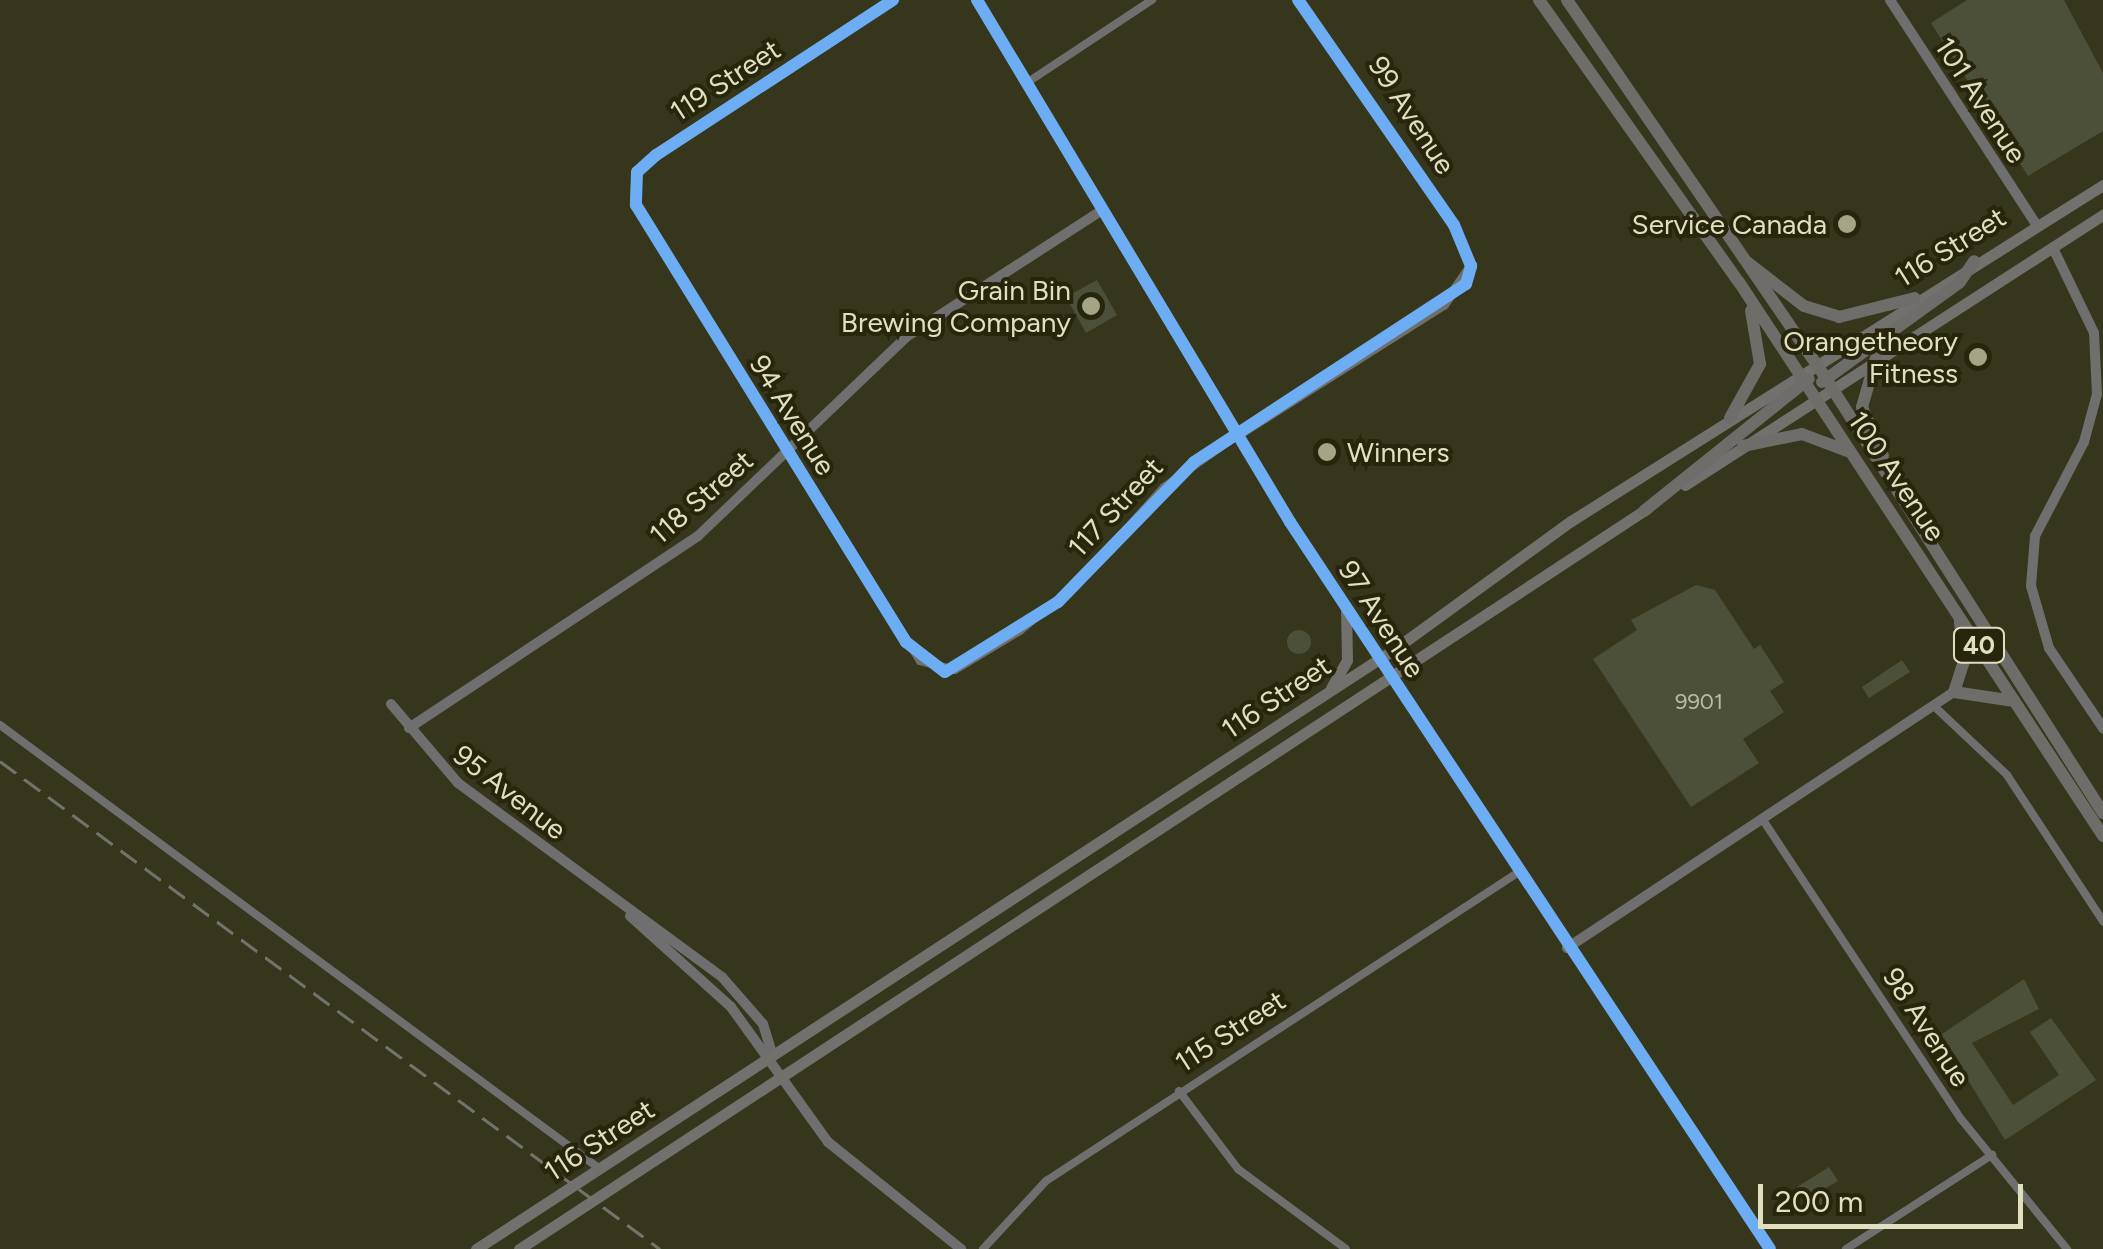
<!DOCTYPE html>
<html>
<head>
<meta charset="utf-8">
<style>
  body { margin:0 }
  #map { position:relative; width:2103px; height:1249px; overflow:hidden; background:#36361c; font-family:Figtree,sans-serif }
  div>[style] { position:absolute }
  .building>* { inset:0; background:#4c5039 }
  .round { border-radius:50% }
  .minor>* { height:8px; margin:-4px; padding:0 4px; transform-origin:4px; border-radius:4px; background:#706f70 }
  .tertiary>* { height:10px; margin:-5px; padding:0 5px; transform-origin:5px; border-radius:5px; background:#706f70 }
  .secondary>* { height:11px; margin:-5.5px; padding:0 5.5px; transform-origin:5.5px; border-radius:5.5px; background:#72716e }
  .primary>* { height:12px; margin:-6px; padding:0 6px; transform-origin:6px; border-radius:6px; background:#6e6d69 }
  .rail>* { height:2.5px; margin-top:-1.25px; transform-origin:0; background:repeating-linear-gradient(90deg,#74736b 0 20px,transparent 0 30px) }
  .cycleway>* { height:12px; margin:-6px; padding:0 6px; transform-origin:6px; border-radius:6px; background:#6dadf4 }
  .dots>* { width:28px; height:28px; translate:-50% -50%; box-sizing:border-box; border:5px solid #27260d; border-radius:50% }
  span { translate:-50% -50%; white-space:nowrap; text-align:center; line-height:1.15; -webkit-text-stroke:8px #27260d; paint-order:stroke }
  .number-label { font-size:22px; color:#bbbc9f }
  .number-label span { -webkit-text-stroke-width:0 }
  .shield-label span { padding:2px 8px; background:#27260d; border:2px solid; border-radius:8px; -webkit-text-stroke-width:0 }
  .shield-label { font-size:25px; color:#e0e0c1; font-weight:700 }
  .street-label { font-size:28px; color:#e0e0c1 }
  .poi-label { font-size:28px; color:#e0e0c1 }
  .right { translate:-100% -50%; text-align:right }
  .left { translate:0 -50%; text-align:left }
  .scale { position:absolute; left:1758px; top:1184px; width:265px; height:45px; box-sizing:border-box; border:5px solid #e0e0c1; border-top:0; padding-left:12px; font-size:30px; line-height:35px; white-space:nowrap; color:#e0e0c1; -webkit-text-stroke:8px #27260d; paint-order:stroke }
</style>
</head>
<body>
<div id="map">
  <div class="building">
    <div style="clip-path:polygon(1967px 0,2064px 0,2103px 73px,2103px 131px,2028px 176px,1931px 23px)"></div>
    <div style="clip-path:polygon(1097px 280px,1117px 315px,1086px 333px,1066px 297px)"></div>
    <div style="clip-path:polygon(1696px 585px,1715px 590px,1754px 649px,1760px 645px,1784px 682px,1770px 691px,1784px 712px,1743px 739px,1759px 763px,1691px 807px,1593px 659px,1637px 630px,1631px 620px)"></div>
    <div class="round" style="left:1287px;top:630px;width:24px;height:24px"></div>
    <div style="clip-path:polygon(1902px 660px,1910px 672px,1869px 698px,1862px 687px)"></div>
    <div style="clip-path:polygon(2024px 979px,2039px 1009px,1972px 1043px,2013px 1105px,2059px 1075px,2030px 1032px,2051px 1018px,2096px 1080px,2005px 1140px,1953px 1056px,1944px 1063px,1930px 1042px)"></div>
    <div style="clip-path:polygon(1829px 1167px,1838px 1181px,1826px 1188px,1833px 1198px,1822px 1205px,1804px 1198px,1797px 1187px)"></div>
  </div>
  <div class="minor">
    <div style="left:893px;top:0;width:283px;rotate:146.8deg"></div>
    <div style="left:656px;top:155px;width:25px;rotate:138deg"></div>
    <div style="left:637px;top:172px;width:33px;rotate:92deg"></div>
    <div style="left:636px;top:205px;width:537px;rotate:58.09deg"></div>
    <div style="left:920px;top:661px;width:36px;rotate:14deg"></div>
    <div style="left:955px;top:670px;width:76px;rotate:-31deg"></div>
    <div style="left:1020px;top:631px;width:80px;rotate:-39.9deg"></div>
    <div style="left:1081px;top:580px;width:125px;rotate:-48.3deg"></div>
    <div style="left:1164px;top:487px;width:90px;rotate:-35.1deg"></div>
    <div style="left:1028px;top:82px;width:149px;rotate:-33.5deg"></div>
    <div style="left:1936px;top:708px;width:98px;rotate:43.3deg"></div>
    <div style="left:2007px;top:775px;width:175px;rotate:56.7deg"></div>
    <div style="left:0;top:725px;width:746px;rotate:36.5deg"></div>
    <div style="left:1763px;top:820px;width:359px;rotate:56.5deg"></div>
    <div style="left:1961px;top:1119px;width:168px;rotate:50.8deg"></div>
    <div style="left:1179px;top:1091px;width:98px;rotate:52.9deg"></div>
    <div style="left:1238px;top:1169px;width:134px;rotate:36.5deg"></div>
    <div style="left:983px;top:1249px;width:93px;rotate:-47.2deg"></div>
    <div style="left:1046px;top:1181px;width:565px;rotate:-33.16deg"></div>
    <div style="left:1846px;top:1249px;width:174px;rotate:-32.8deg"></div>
  </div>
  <div class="tertiary">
    <div style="left:977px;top:0;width:609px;rotate:59.05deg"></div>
    <div style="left:1290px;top:522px;width:871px;rotate:56.57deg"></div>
    <div style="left:1890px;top:0;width:267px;rotate:56.9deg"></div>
    <div style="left:2053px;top:248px;width:94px;rotate:64.2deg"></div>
    <div style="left:2094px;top:333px;width:61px;rotate:87.2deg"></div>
    <div style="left:2097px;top:394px;width:50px;rotate:105.2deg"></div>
    <div style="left:2084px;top:442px;width:106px;rotate:117.5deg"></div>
    <div style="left:2035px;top:536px;width:50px;rotate:94.6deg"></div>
    <div style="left:2031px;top:586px;width:65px;rotate:73.8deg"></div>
    <div style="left:2049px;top:648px;width:97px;rotate:56deg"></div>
    <div style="left:1238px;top:435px;width:244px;rotate:-32.3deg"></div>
    <div style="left:1444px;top:305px;width:47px;rotate:-55.3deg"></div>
    <div style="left:1471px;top:266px;width:44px;rotate:-112.5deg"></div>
    <div style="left:1454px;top:225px;width:274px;rotate:-124.7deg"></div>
    <div style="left:391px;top:704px;width:104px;rotate:49.7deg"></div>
    <div style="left:458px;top:783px;width:328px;rotate:36.3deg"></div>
    <div style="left:722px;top:977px;width:62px;rotate:48.9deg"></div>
    <div style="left:763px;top:1024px;width:34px;rotate:73deg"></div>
    <div style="left:409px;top:728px;width:347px;rotate:-33.6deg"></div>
    <div style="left:698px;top:536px;width:288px;rotate:-43.7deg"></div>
    <div style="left:906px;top:337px;width:234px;rotate:-32.9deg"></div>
    <div style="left:630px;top:916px;width:136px;rotate:42deg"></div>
    <div style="left:731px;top:1007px;width:166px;rotate:54.3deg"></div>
    <div style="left:828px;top:1142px;width:171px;rotate:38.8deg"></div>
    <div style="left:1567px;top:948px;width:464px;rotate:-33.5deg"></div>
  </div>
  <div class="secondary">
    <div style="left:1685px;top:485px;width:498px;rotate:-32.9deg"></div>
    <div style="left:1331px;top:688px;width:32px;rotate:-60deg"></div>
    <div style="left:1347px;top:660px;width:53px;rotate:-91.1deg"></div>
    <div style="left:476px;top:1249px;width:1099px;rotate:-33.16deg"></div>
    <div style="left:1396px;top:648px;width:216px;rotate:-36deg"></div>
    <div style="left:1571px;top:521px;width:629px;rotate:-32.28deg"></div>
    <div style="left:519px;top:1249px;width:1350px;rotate:-33.28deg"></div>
  </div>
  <div class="primary">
    <div style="left:1539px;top:0;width:346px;rotate:54.7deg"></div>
    <div style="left:1739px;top:282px;width:663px;rotate:56.69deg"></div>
    <div style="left:1567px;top:0;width:440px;rotate:55.6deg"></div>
    <div style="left:1816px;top:363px;width:534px;rotate:57.47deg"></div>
    <div style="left:1747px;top:262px;width:72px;rotate:37.7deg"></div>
    <div style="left:1804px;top:306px;width:37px;rotate:17deg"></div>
    <div style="left:1839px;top:317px;width:78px;rotate:-14deg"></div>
    <div style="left:1876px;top:358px;width:51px;rotate:105.9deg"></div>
    <div style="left:1862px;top:407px;width:53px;rotate:66.8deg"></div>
    <div style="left:1822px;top:382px;width:170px;rotate:-35.9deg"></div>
    <div style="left:1960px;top:282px;width:25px;rotate:-56deg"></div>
    <div style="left:1730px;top:418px;width:62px;rotate:-60.9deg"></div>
    <div style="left:1760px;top:364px;width:54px;rotate:-99.6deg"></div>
    <div style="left:1743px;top:446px;width:60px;rotate:-11.5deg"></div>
    <div style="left:1802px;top:434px;width:48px;rotate:20.7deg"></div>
    <div style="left:1644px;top:511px;width:211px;rotate:-38.7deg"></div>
    <div style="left:1954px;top:692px;width:35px;rotate:-72deg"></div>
    <div style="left:1965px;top:659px;width:37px;rotate:-98deg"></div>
    <div style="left:1954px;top:692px;width:61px;rotate:8.5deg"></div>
  </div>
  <div class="rail">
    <div style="left:0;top:761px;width:821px;rotate:36.48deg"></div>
  </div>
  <div class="cycleway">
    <div style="left:893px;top:0;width:283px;rotate:146.8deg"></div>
    <div style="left:656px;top:155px;width:25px;rotate:138deg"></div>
    <div style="left:637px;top:172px;width:33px;rotate:92deg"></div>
    <div style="left:636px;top:205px;width:514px;rotate:58.29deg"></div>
    <div style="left:906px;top:642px;width:49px;rotate:37.6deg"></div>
    <div style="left:945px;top:672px;width:133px;rotate:-31.8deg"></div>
    <div style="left:1058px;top:602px;width:195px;rotate:-45.8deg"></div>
    <div style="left:1194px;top:462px;width:325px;rotate:-33.2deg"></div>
    <div style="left:1466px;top:284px;width:19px;rotate:-74deg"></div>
    <div style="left:1471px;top:266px;width:44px;rotate:-112.5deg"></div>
    <div style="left:1454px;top:225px;width:274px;rotate:-124.7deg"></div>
    <div style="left:977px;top:0;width:609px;rotate:59.05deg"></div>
    <div style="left:1290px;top:522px;width:871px;rotate:56.57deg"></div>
  </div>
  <div class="dots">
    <div style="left:1847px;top:224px;background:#a4a487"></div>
    <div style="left:1091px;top:306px;background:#a4a487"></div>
    <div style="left:1978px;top:357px;background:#a4a487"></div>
    <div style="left:1327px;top:452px;background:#a4a487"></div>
  </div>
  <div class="number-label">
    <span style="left:1699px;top:702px">9901</span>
  </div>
  <div class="shield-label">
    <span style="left:1979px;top:645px">40</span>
  </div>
  <div class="street-label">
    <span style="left:725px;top:80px;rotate:-33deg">119 Street</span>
    <span style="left:1981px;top:100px;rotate:57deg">101 Avenue</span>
    <span style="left:1412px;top:115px;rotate:57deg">99 Avenue</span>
    <span style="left:1950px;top:247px;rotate:-32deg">116 Street</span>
    <span style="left:793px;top:415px;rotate:58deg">94 Avenue</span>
    <span style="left:1897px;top:476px;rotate:56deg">100 Avenue</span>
    <span style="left:701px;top:497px;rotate:-41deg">118 Street</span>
    <span style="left:1115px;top:507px;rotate:-47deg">117 Street</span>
    <span style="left:1382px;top:619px;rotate:57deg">97 Avenue</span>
    <span style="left:1276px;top:697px;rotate:-34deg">116 Street</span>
    <span style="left:510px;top:792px;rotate:38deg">95 Avenue</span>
    <span style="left:1927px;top:1027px;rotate:57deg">98 Avenue</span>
    <span style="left:1230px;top:1031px;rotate:-33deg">115 Street</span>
    <span style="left:599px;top:1140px;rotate:-33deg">116 Street</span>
  </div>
  <div class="poi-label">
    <span class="right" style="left:1827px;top:224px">Service Canada</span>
    <span class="right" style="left:1071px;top:306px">Grain Bin<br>Brewing Company</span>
    <span class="right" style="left:1958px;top:357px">Orangetheory<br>Fitness</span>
    <span class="left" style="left:1347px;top:452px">Winners</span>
  </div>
  <div class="scale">200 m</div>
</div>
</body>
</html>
